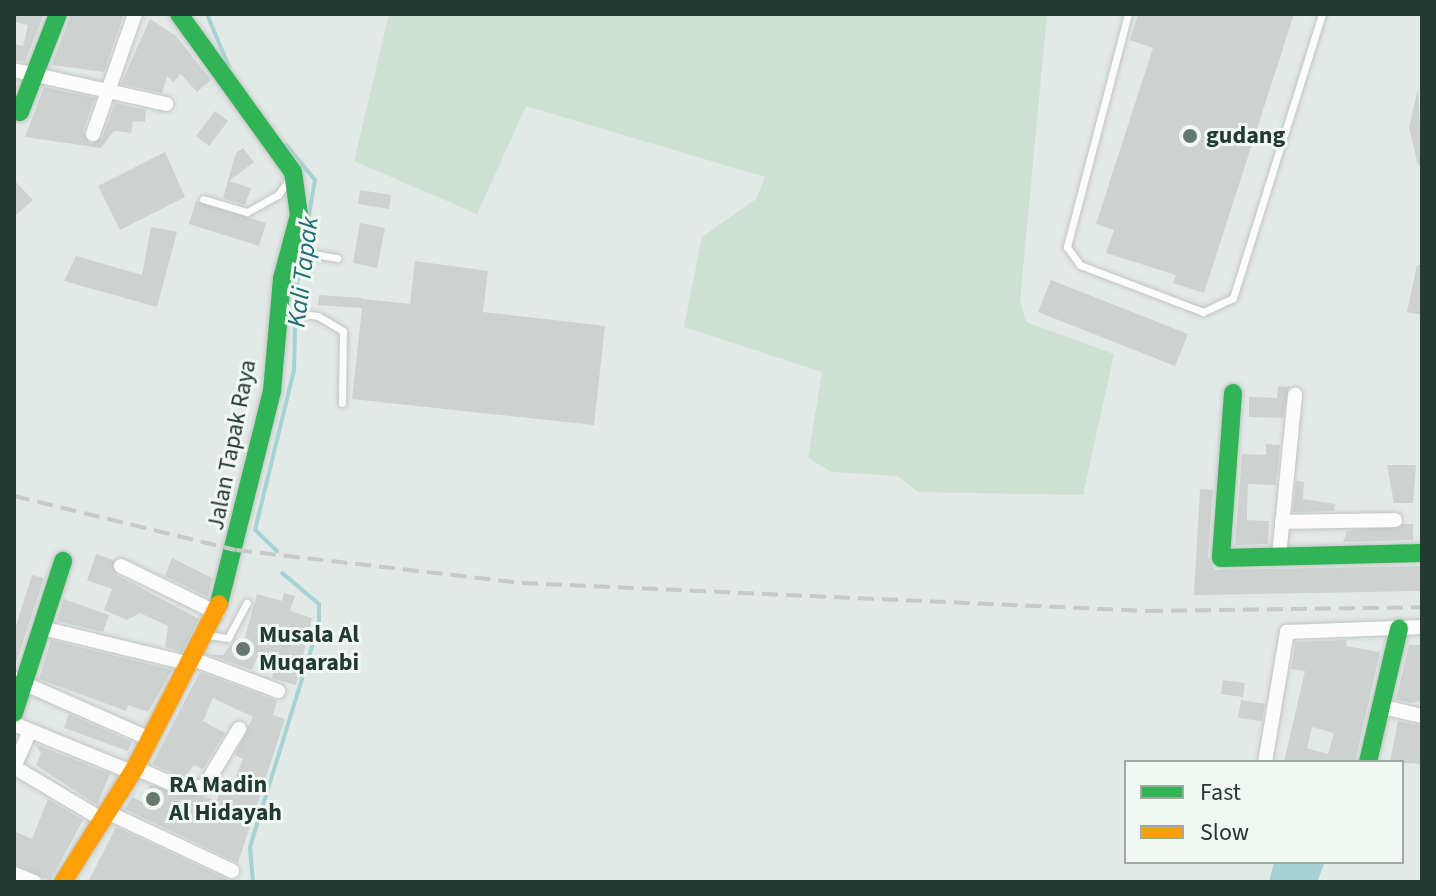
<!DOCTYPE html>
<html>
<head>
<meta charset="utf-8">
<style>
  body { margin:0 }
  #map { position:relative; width:1436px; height:896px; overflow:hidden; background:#e3e9e6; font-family:"Source Sans 3",sans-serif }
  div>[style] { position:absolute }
  .green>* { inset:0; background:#cce1d1 }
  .water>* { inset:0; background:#a5d3d5 }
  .stream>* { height:4px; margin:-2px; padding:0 2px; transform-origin:2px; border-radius:2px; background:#a5d3d5 }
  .building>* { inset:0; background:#cdd2d0 }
  .roads { filter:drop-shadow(0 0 2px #c0c5c3) drop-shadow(0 0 2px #c0c5c3) }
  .lane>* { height:7px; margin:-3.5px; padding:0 3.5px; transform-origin:3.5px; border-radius:3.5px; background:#fbfcfb }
  .street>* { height:14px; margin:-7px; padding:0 7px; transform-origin:7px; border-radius:7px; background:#fbfcfb }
  .fast>* { height:18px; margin:-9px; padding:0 9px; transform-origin:9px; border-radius:9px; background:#30b455 }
  .slow>* { height:18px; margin:-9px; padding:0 9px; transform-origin:9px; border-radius:9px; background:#ff9f0a }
  .rail>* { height:4px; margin-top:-2px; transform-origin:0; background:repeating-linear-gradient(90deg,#c6cac9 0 16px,transparent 0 24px) }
  .dots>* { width:22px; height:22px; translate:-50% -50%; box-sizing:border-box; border:4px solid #f1f7f3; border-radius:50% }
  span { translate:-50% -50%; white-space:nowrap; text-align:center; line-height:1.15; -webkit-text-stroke:6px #f1f7f3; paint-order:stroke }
  .poi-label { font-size:24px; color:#223a31; font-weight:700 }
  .left { translate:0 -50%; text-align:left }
  .street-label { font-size:24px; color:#223a31 }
  .water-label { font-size:26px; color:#1f6d73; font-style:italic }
  .frame { position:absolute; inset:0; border:16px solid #223a31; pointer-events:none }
  .legend { position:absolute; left:1124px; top:760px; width:280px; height:104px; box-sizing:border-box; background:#f1f7f3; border:2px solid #9eaba5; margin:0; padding:10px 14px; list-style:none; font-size:24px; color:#223a31 }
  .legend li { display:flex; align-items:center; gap:16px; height:40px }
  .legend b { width:40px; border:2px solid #9eaba5 }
</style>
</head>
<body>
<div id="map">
  <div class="green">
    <div style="clip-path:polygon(389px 14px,1047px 14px,1020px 301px,1026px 322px,1114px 354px,1083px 495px,918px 492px,897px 476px,832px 472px,808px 458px,822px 372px,684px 327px,702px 237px,756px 199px,765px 177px,526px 106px,477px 214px,354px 161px)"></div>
  </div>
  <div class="water">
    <div style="clip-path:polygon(1274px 862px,1325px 862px,1317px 882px,1269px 882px)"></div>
  </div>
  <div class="stream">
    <div style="left:207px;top:14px;width:57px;rotate:67.5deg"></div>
    <div style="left:277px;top:551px;width:30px;rotate:-136deg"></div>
    <div style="left:255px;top:530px;width:165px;rotate:-76.3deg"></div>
    <div style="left:294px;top:370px;width:80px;rotate:-88.6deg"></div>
    <div style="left:296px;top:290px;width:112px;rotate:-80.2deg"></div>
    <div style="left:315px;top:180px;width:45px;rotate:-129.6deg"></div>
    <div style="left:253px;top:882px;width:35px;rotate:-95deg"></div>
    <div style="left:250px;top:847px;width:233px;rotate:-72.8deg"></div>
    <div style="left:319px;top:624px;width:20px;rotate:-90deg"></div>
    <div style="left:319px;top:604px;width:48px;rotate:-140deg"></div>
  </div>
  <div class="building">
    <div style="clip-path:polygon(14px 14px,44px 14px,25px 62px,14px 60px,14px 44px,23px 46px,28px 25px,14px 22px)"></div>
    <div style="clip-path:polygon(71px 14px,124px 14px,104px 72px,52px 65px)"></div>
    <div style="clip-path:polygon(1138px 14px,1294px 14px,1204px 293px,1173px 283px,1176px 275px,1106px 253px,1114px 230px,1096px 224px,1153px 48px,1130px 40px)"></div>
    <div style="clip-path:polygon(150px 19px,176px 36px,211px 80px,197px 92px,181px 74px,173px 82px,167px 76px,162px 93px,121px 84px)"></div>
    <div style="clip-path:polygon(44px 87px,95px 98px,83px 131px,90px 144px,102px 138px,115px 103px,146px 110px,145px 122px,133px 121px,131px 133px,114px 131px,101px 148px,25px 137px)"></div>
    <div style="clip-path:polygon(1418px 89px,1422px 165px,1418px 165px,1409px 127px)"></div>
    <div style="clip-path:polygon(215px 111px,228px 121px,209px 146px,196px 136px)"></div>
    <div style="clip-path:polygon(243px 148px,254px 162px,229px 181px,251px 188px,245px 205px,223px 198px,236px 153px)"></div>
    <div style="clip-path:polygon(165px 152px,185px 197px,120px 230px,98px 186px)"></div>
    <div style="clip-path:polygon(14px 180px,33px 200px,14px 217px)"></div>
    <div style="clip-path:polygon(360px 190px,391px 195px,389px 209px,358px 204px)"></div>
    <div style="clip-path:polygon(196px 201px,266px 223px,259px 246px,189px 224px)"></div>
    <div style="clip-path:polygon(360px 223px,385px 228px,377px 268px,353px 263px)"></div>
    <div style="clip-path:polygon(151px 227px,177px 232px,157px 307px,64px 281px,76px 256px,142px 275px)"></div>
    <div style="clip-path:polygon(415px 261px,488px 271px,483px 312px,605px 326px,594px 425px,352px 399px,363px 299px,410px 304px)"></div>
    <div style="clip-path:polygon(1417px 265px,1422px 265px,1422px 315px,1407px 312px)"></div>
    <div style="clip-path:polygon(1051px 280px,1188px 334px,1175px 366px,1038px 312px)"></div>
    <div style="clip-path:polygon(319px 295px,363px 298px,362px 308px,318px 305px)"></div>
    <div style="clip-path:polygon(1278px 386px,1289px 387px,1283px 418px,1249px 417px,1249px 397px,1277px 398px)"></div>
    <div style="clip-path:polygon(1266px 444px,1280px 445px,1276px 485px,1248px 484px,1247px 513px,1247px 520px,1269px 521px,1268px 544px,1235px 545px,1242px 454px,1266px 455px)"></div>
    <div style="clip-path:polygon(1387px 465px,1416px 465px,1413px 503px,1394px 503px)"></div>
    <div style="clip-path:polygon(1296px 481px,1304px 482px,1303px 499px,1335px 504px,1334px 511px,1293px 512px)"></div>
    <div style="clip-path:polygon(1200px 489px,1213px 490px,1208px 557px,1215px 570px,1422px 566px,1422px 591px,1194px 595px)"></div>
    <div style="clip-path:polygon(1404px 524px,1413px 524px,1413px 540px,1343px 542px,1347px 531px)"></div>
    <div style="clip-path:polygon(96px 554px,113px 560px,117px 575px,199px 619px,182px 652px,165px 647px,168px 626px,140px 613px,127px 620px,104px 610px,112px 589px,87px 580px)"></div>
    <div style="clip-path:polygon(172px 558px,212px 578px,208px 597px,165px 576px)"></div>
    <div style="clip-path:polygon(32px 575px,44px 578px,14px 669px,14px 632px)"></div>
    <div style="clip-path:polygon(284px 593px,295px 596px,290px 611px,312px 618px,296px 685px,272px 678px,276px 663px,257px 657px,252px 670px,210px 655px,223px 655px,236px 638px,244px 641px,257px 594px,282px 601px)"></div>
    <div style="clip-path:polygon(64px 599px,109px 615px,103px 632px,57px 621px)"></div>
    <div style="clip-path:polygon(51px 640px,172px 670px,148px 712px,128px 705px,126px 711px,39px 679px)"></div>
    <div style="clip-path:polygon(evenodd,1347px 640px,1346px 646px,1380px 652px,1355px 762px,1284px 762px,1305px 671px,1291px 669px,1296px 642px,1347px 640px,1312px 727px,1334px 733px,1328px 754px,1307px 748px,1312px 727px)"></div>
    <div style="clip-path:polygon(1409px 645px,1422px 645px,1422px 701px,1412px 703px,1396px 700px)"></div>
    <div style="clip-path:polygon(200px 672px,277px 701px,273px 715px,285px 719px,238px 863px,125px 809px,132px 797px,142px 802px,150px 785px,217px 800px,223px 783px,232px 786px,243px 759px,235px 755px,253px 717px,213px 698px,203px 721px,225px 733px,203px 769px,194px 765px,184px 778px,152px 764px)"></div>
    <div style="clip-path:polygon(1223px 680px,1245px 683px,1243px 697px,1221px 694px)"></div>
    <div style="clip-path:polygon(1241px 700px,1265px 704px,1262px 721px,1238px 718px)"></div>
    <div style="clip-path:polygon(69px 714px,132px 742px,128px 751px,64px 728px)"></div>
    <div style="clip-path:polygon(1398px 721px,1422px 726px,1422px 764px,1390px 762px)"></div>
    <div style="clip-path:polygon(35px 744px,110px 774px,97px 805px,36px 765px,41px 753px)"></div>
    <div style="clip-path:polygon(48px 799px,83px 820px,50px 881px,14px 864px,14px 831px,32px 839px)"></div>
    <div style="clip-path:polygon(116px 827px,231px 881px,231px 882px,88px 882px)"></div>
  </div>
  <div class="roads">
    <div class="lane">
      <div style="left:1128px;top:14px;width:241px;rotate:104.7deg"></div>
      <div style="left:1067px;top:247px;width:22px;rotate:54deg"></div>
      <div style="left:1080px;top:265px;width:132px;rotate:20.9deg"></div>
      <div style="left:1203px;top:312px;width:33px;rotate:-25deg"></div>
      <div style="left:1233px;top:298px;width:298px;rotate:-72.6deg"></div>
      <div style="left:203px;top:199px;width:46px;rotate:16.5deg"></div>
      <div style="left:247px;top:212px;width:35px;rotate:-29deg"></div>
      <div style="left:278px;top:195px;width:21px;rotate:-55deg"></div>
      <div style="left:291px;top:250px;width:47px;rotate:9.9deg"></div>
      <div style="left:281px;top:312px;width:37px;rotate:6deg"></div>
      <div style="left:318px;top:316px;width:29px;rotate:31deg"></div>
      <div style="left:343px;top:331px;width:72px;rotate:90.8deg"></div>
      <div style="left:208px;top:635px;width:20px;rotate:9deg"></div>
      <div style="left:228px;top:638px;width:40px;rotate:-62deg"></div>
    </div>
    <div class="street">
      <div style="left:14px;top:70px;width:156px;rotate:12.6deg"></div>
      <div style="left:93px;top:134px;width:127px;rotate:-70.7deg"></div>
      <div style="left:1282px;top:522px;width:113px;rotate:-1deg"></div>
      <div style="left:1279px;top:556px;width:162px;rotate:-84.3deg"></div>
      <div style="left:121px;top:566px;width:107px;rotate:26.1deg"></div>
      <div style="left:42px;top:628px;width:153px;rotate:13.6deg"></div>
      <div style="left:193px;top:659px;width:91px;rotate:20.6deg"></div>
      <div style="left:14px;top:679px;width:146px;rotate:23.8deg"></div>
      <div style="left:1383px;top:707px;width:40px;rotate:13deg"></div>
      <div style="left:14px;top:724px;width:126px;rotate:22.3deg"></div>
      <div style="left:1265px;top:762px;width:132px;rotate:-80.4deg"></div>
      <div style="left:1287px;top:632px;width:135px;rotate:-2.1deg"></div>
      <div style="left:14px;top:767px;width:104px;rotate:30.8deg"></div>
      <div style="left:14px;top:767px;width:39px;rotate:-66deg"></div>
      <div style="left:135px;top:768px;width:51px;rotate:23.1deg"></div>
      <div style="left:182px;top:788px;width:22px;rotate:-3deg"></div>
      <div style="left:204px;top:787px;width:68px;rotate:-58.9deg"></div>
      <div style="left:109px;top:813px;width:136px;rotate:25.2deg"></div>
      <div style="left:14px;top:874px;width:22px;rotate:22deg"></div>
    </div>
    <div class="fast">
      <div style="left:179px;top:14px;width:195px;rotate:54.2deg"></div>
      <div style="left:293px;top:172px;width:43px;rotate:82.1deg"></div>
      <div style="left:299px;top:215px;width:66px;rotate:104.9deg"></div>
      <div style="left:282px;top:279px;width:112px;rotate:95.1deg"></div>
      <div style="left:272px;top:391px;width:219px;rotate:104deg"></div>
      <div style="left:20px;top:112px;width:105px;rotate:-68.8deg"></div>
      <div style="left:1233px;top:393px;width:165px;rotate:94.2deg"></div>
      <div style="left:1221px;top:558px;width:201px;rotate:-1.4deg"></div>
      <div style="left:14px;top:713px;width:160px;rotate:-72.1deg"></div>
      <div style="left:1368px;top:762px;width:137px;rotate:-76.9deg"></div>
    </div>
    <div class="slow">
      <div style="left:63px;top:882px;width:135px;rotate:-57.7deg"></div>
      <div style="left:135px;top:768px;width:184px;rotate:-62.9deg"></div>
    </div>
  </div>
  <div class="rail">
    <div style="left:14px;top:496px;width:228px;rotate:13.7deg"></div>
    <div style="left:236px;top:550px;width:288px;rotate:6.6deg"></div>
    <div style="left:522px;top:583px;width:626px;rotate:2.57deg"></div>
    <div style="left:1147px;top:611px;width:275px;rotate:-0.8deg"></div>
  </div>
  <div class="dots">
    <div style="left:1190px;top:136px;background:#667770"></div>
    <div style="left:243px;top:649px;background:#667770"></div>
    <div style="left:153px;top:799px;background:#667770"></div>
  </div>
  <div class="poi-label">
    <span class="left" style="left:1206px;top:136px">gudang</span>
    <span class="left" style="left:259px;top:649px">Musala Al<br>Muqarabi</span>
    <span class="left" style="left:169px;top:799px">RA Madin<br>Al Hidayah</span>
  </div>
  <div class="street-label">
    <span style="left:232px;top:445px;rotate:-79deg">Jalan Tapak Raya</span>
  </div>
  <div class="water-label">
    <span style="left:303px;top:272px;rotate:-83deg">Kali Tapak</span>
  </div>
  <div class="frame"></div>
  <ul class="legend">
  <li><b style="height:10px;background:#30b455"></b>Fast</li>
  <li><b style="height:10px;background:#ff9f0a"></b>Slow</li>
  </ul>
</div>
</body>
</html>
